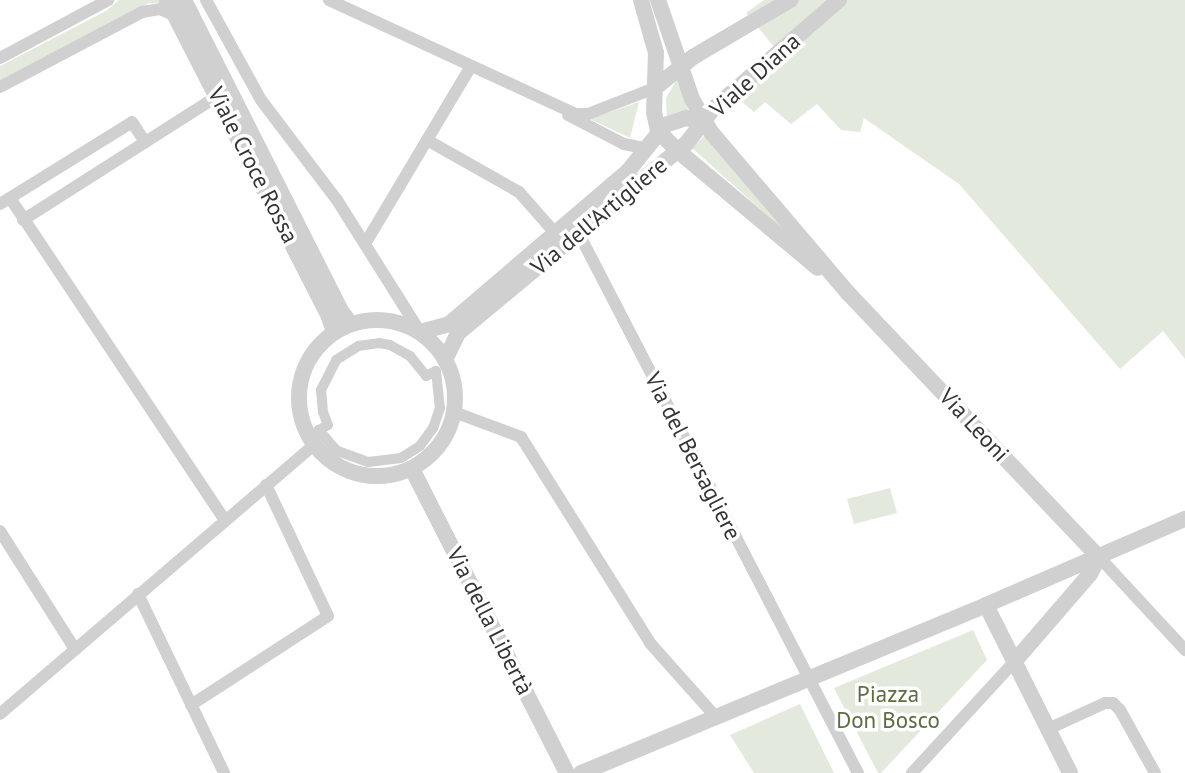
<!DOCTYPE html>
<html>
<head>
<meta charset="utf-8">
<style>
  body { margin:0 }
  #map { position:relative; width:1185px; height:773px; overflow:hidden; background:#fff; font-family:"PT Sans",sans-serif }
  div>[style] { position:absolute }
  .green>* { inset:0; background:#e4e9dd }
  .pedestrian>* { height:10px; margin:-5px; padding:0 5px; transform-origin:5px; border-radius:5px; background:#d0d0d0 }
  .minor>* { height:12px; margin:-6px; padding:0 6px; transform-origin:6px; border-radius:6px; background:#d0d0d0 }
  .tertiary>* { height:16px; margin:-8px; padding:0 8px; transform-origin:8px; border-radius:8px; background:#d0d0d0 }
  .tertiary>.ring { margin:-8px; padding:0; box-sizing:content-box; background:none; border:16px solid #d0d0d0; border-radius:50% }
  span { translate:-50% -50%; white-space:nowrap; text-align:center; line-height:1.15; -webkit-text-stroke:7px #fff; paint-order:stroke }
  .street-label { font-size:23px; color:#333 }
  .park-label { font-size:23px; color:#5c6c43 }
</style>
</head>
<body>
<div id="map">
  <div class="green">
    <div style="clip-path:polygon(119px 0,160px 0,162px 3px,149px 3px,0 82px,0 66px,106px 11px)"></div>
    <div style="clip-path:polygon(764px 0,1185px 0,1185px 359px,1163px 331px,1120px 369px,959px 184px,864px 118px,860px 132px,841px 130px,817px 104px,791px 124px,765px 102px,754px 112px,734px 95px,781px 55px,746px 13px)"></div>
    <div style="clip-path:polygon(677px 79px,688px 110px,667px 118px,666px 98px)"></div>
    <div style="clip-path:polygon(639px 102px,630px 138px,590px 119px)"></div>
    <div style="clip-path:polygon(704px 136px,792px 232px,789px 235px,692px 148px)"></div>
    <div style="clip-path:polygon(890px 488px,897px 513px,854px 524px,847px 499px)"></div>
    <div style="clip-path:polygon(973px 630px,987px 660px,881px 773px,878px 773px,834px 688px)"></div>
    <div style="clip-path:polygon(800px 704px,834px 773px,754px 773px,730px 735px)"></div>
  </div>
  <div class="pedestrian">
    <div style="left:379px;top:343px;width:11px;rotate:10deg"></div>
    <div style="left:390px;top:345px;width:23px;rotate:29deg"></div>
    <div style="left:410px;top:356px;width:26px;rotate:51deg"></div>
    <div style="left:426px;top:376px;width:11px;rotate:-27deg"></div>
    <div style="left:436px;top:371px;width:37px;rotate:84deg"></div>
    <div style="left:440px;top:408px;width:21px;rotate:109deg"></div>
    <div style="left:433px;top:428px;width:22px;rotate:126deg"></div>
    <div style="left:420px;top:446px;width:22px;rotate:148deg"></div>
    <div style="left:401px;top:458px;width:33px;rotate:173deg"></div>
    <div style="left:368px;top:462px;width:33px;rotate:-160deg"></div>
    <div style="left:337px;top:451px;width:28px;rotate:-131deg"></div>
    <div style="left:319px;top:430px;width:10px;rotate:-29deg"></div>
    <div style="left:328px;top:425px;width:14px;rotate:-111deg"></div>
    <div style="left:323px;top:412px;width:22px;rotate:-95deg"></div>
    <div style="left:321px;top:390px;width:34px;rotate:-63deg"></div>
    <div style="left:336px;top:360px;width:26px;rotate:-32deg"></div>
    <div style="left:358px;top:346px;width:21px;rotate:-8deg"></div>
  </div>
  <div class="minor">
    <div style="left:206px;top:0;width:114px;rotate:61.2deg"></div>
    <div style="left:261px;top:100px;width:126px;rotate:52.8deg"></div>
    <div style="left:337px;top:200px;width:156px;rotate:57.8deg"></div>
    <div style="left:329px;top:0;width:272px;rotate:24.8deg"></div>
    <div style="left:576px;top:114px;width:12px"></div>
    <div style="left:588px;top:114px;width:72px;rotate:-21.2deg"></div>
    <div style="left:0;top:58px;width:123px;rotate:-28.2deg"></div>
    <div style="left:0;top:87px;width:161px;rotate:-27.8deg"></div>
    <div style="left:142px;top:12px;width:18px;rotate:-9deg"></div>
    <div style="left:160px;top:9px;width:17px;rotate:24deg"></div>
    <div style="left:568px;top:115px;width:63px;rotate:27.4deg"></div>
    <div style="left:624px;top:144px;width:20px;rotate:11deg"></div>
    <div style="left:427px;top:140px;width:106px;rotate:29.5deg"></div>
    <div style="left:519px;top:192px;width:55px;rotate:48.7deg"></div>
    <div style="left:10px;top:198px;width:387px;rotate:56.3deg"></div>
    <div style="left:0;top:204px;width:155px;rotate:-31.8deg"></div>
    <div style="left:132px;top:122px;width:24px;rotate:57deg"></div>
    <div style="left:23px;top:220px;width:231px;rotate:-32.5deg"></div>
    <div style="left:578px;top:232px;width:609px;rotate:62.64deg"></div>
    <div style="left:365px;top:244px;width:207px;rotate:-59.2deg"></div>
    <div style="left:454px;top:412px;width:72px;rotate:20.5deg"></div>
    <div style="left:521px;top:437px;width:243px;rotate:57.9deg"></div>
    <div style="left:650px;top:643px;width:99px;rotate:48.3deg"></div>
    <div style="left:0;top:531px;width:140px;rotate:57.6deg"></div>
    <div style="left:1099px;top:557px;width:127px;rotate:47.2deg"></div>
    <div style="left:138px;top:594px;width:199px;rotate:64.3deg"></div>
    <div style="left:191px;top:705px;width:163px;rotate:-33deg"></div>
    <div style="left:328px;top:616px;width:145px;rotate:-115.3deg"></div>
    <div style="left:0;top:714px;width:413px;rotate:-40.6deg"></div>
    <div style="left:1048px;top:729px;width:63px;rotate:-24.5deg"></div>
    <div style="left:1105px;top:703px;width:8px"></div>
    <div style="left:1113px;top:703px;width:10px;rotate:45deg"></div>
    <div style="left:1120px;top:710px;width:72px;rotate:60.9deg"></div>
    <div style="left:912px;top:773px;width:151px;rotate:-47.4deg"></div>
  </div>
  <div class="tertiary">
    <div style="left:167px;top:0;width:356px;rotate:62.9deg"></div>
    <div style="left:329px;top:317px;width:16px;rotate:72deg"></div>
    <div style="left:184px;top:0;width:348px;rotate:63.2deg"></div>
    <div style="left:341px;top:311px;width:16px;rotate:52deg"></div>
    <div style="left:641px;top:0;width:55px;rotate:74.2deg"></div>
    <div style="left:656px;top:53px;width:59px;rotate:91.9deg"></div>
    <div style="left:654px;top:112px;width:19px;rotate:78deg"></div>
    <div style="left:658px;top:131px;width:28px;rotate:45deg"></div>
    <div style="left:678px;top:151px;width:182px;rotate:39.9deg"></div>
    <div style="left:658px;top:0;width:105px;rotate:71deg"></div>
    <div style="left:692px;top:99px;width:38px;rotate:60deg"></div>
    <div style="left:711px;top:132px;width:213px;rotate:49.6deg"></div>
    <div style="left:849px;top:294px;width:363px;rotate:46.5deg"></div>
    <div style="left:655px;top:88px;width:49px;rotate:-39.2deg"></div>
    <div style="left:693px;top:57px;width:113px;rotate:-30.4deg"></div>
    <div class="ring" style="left:299px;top:320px;width:140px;height:140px"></div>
    <div style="left:420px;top:332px;width:30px;rotate:-15deg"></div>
    <div style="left:449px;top:324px;width:237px;rotate:-40.5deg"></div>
    <div style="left:629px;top:170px;width:58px;rotate:-51.3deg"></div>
    <div style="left:665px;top:125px;width:23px;rotate:-18deg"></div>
    <div style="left:687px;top:118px;width:17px;rotate:17deg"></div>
    <div style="left:445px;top:360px;width:30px;rotate:-64deg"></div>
    <div style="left:458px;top:333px;width:296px;rotate:-39.7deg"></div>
    <div style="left:686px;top:144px;width:44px;rotate:-52.4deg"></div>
    <div style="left:713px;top:109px;width:167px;rotate:-40.9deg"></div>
    <div style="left:412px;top:469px;width:341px;rotate:63deg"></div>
    <div style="left:986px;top:605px;width:188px;rotate:63.4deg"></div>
    <div style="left:1014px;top:662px;width:116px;rotate:-49.2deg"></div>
    <div style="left:1090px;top:574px;width:19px;rotate:-62deg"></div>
    <div style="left:581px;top:773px;width:438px;rotate:-22.5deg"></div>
    <div style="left:986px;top:605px;width:217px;rotate:-23.4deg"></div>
  </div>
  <div class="street-label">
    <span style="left:755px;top:75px;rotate:-42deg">Viale Diana</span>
    <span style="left:253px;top:165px;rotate:63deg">Viale Croce Rossa</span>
    <span style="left:599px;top:216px;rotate:-40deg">Via dell'Artigliere</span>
    <span style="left:974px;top:425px;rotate:47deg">Via Leoni</span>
    <span style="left:693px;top:456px;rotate:63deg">Via del Bersagliere</span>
    <span style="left:490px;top:621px;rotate:63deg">Via della Libertà</span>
  </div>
  <div class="park-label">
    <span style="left:888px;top:707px">Piazza<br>Don Bosco</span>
  </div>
</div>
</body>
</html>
